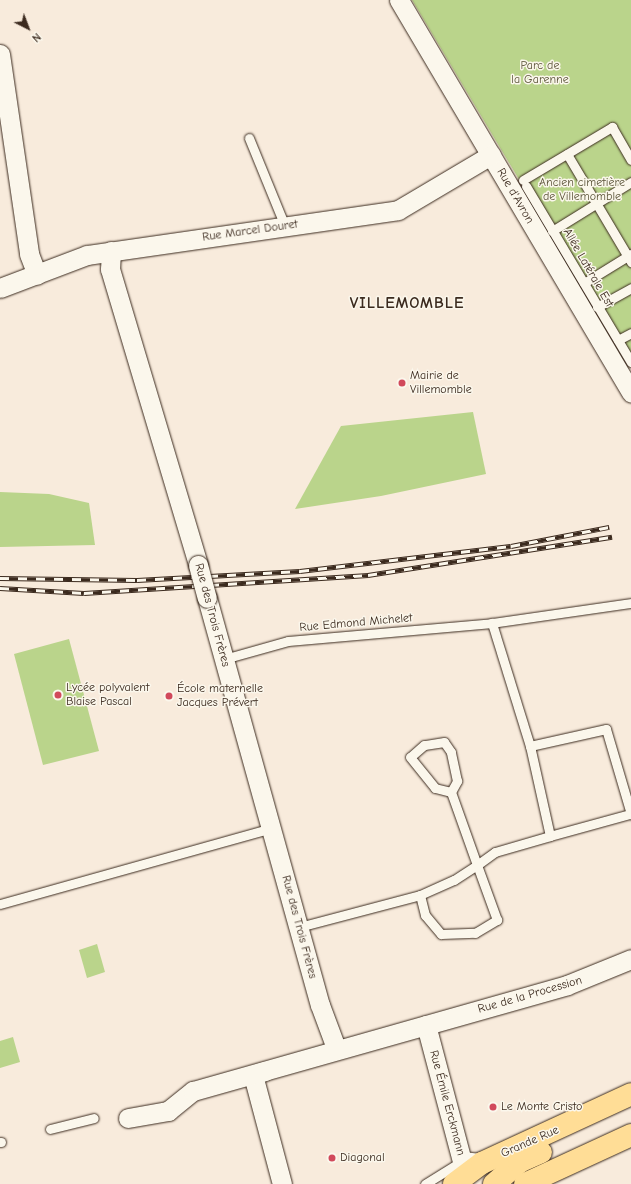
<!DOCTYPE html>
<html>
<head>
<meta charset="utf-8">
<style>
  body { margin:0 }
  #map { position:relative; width:631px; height:1184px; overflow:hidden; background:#f8ebdc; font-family:"Comic Neue",sans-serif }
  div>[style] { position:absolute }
  .green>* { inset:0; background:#bad48b }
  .roads { filter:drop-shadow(0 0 1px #3b2a1e) drop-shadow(0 0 1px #3b2a1e) }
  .lane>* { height:9px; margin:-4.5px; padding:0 4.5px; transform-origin:4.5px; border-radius:4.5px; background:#fbf7ec }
  .street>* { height:19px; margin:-9.5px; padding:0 9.5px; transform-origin:9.5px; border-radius:9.5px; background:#fbf7ec }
  .primary>* { height:22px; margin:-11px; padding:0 11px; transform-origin:11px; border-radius:11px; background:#ffdd96 }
  .rail>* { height:4.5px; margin-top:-2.25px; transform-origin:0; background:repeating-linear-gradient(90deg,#fbf7ec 0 9px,#3b2a1e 0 18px); box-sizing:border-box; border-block:1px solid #3b2a1e }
  .bridges { filter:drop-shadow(0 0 1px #3b2a1e) drop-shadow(0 0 1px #3b2a1e) }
  .street-bridge>* { height:19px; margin:-9.5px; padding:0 9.5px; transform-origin:9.5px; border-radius:9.5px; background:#fbf7ec }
  .dots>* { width:11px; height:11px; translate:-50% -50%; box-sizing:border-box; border:2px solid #fbf7ec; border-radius:50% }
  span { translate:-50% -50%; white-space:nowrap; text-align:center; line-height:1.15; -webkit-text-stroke:3px #fbf7ec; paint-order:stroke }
  .park-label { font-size:12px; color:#5b5439 }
  .street-label { font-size:12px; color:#3b2a1e }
  .poi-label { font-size:12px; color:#3b2a1e }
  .left { translate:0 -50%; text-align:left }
  .district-label { font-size:16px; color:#3b2a1e; font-weight:700; letter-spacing:1px }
  .north { position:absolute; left:8px; top:8px; width:40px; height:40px; -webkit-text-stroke:3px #fbf7ec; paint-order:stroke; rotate:138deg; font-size:11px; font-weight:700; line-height:16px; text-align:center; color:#3b2a1e }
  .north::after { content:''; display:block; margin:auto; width:14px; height:18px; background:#3b2a1e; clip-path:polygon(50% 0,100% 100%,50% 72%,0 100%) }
</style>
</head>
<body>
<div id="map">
  <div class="green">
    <div style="clip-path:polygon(412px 0,631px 0,631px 367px,592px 302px)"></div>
    <div style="clip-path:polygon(473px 412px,486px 474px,381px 496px,295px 509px,341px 426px)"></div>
    <div style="clip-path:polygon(0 492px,49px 494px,89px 503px,95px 545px,0 547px)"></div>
    <div style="clip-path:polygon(69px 639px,99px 751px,43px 765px,14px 654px)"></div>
    <div style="clip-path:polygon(97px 944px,105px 972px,87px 978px,79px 950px)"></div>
    <div style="clip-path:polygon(13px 1037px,20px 1062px,0 1068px,0 1041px)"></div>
  </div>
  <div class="roads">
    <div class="lane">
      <div style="left:249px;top:138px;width:95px;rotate:67.8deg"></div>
      <div style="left:567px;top:154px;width:126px;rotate:59.3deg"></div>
      <div style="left:523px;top:180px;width:104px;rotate:-30.8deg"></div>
      <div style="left:612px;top:127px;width:38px;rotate:60deg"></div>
      <div style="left:526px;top:186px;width:205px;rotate:59.2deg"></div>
      <div style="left:552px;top:231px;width:93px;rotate:-31.8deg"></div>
      <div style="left:584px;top:283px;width:55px;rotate:-31.7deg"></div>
      <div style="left:597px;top:307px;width:39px;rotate:-29deg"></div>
      <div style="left:618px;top:340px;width:15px;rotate:-28deg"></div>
      <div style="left:224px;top:659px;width:66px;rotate:-15.7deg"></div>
      <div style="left:288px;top:641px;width:205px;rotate:-5deg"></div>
      <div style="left:530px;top:746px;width:129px;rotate:-107.2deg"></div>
      <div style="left:492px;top:623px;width:140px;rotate:-8.2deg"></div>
      <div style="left:550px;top:836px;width:83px;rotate:-15.4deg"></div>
      <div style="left:420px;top:895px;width:37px;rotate:-24deg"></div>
      <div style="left:454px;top:880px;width:27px;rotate:-33deg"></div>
      <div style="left:477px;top:865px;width:77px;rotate:-109.6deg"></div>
      <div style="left:451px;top:792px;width:13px;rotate:-61deg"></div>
      <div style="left:457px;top:781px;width:30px;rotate:-102deg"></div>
      <div style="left:451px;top:752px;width:12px;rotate:-125deg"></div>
      <div style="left:444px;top:742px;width:20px;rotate:171deg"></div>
      <div style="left:424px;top:745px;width:18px;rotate:139deg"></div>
      <div style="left:410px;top:757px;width:40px;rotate:51deg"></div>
      <div style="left:435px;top:788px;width:16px;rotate:14deg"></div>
      <div style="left:0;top:904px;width:282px;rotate:-15.6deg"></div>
      <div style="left:299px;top:927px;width:125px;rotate:-14.8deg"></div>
      <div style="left:420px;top:895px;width:21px;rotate:76deg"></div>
      <div style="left:425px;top:915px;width:25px;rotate:50deg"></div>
      <div style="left:441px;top:934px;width:34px;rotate:-2deg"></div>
      <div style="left:475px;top:933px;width:26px;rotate:-31deg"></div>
      <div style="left:497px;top:920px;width:59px;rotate:-110deg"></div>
      <div style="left:477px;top:865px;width:22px;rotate:-36deg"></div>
      <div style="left:495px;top:852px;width:57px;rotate:-16.2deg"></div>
      <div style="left:550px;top:836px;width:92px;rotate:-102.5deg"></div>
      <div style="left:530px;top:746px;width:78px;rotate:-12.6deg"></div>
      <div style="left:606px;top:729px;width:89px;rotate:73.6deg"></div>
      <div style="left:50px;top:1129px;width:45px;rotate:-14deg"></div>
      <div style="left:0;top:1142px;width:1px"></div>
      <div style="left:425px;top:1184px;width:44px;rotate:-31.9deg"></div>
    </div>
    <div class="street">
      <div style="left:399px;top:0;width:456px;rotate:59.4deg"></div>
      <div style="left:0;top:54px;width:202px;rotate:81.7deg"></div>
      <div style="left:29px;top:254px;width:22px;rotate:69deg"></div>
      <div style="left:111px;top:251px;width:18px;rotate:93deg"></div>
      <div style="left:110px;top:269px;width:309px;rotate:73.4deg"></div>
      <div style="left:0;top:288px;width:93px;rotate:-20.8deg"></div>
      <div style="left:87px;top:255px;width:314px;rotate:-8.2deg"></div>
      <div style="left:398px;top:210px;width:108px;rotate:-30.6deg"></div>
      <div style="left:207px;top:598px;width:422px;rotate:74.5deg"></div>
      <div style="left:320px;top:1005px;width:46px;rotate:69.6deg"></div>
      <div style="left:426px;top:1025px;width:141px;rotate:75.2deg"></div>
      <div style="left:462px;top:1161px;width:20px;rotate:6deg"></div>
      <div style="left:265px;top:1071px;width:13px;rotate:162deg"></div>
      <div style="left:253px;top:1075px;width:113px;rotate:75.1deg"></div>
      <div style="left:128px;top:1118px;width:41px;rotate:-9.9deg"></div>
      <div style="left:168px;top:1111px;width:32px;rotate:-39deg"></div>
      <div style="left:193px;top:1091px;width:389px;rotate:-15.8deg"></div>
      <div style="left:567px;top:985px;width:69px;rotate:-22.1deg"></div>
    </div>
    <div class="primary">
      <div style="left:454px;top:1184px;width:35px;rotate:-37deg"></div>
      <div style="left:482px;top:1163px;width:164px;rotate:-24.8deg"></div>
      <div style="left:494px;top:1184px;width:33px;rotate:-41deg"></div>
      <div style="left:519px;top:1162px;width:24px;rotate:-24deg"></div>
      <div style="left:525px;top:1184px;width:117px;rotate:-24.8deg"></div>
    </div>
  </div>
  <div class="rail">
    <div style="left:0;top:578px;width:137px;rotate:0.8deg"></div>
    <div style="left:137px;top:580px;width:163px;rotate:-3.2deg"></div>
    <div style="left:300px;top:571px;width:212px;rotate:-6.8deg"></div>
    <div style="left:511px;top:546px;width:100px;rotate:-11deg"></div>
    <div style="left:0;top:588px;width:84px;rotate:3.4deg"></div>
    <div style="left:84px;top:593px;width:285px;rotate:-3.6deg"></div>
    <div style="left:368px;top:575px;width:247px;rotate:-8.9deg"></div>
  </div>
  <div class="bridges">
    <div class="street-bridge">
      <div style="left:198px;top:565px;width:34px;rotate:75deg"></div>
    </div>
  </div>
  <div class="dots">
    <div style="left:402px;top:383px;background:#d1495b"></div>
    <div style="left:58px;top:695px;background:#d1495b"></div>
    <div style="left:169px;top:696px;background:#d1495b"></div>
    <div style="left:493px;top:1107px;background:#d1495b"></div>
    <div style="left:332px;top:1158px;background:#d1495b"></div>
  </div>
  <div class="park-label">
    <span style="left:540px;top:73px">Parc de<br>la Garenne</span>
    <span style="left:582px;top:190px">Ancien cimetière<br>de Villemomble</span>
  </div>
  <div class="street-label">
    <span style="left:515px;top:196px;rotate:60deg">Rue d'Avron</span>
    <span style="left:250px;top:231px;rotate:-8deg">Rue Marcel Douret</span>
    <span style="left:588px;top:268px;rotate:60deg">Allée Latérale Est</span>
    <span style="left:212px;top:615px;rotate:75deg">Rue des Trois Frères</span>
    <span style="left:356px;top:623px;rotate:-5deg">Rue Edmond Michelet</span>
    <span style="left:299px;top:927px;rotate:75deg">Rue des Trois Frères</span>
    <span style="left:530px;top:995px;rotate:-16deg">Rue de la Procession</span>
    <span style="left:447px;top:1103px;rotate:75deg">Rue Émile Erckmann</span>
    <span style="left:530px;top:1142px;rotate:-24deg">Grande Rue</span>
  </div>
  <div class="poi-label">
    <span class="left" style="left:410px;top:383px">Mairie de<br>Villemomble</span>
    <span class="left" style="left:66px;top:695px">Lycée polyvalent<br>Blaise Pascal</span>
    <span class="left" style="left:177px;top:696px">École maternelle<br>Jacques Prévert</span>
    <span class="left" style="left:501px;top:1107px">Le Monte Cristo</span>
    <span class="left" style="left:340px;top:1158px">Diagonal</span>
  </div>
  <div class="district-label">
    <span style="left:407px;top:303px">VILLEMOMBLE</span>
  </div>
  <div class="north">N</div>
</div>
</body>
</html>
